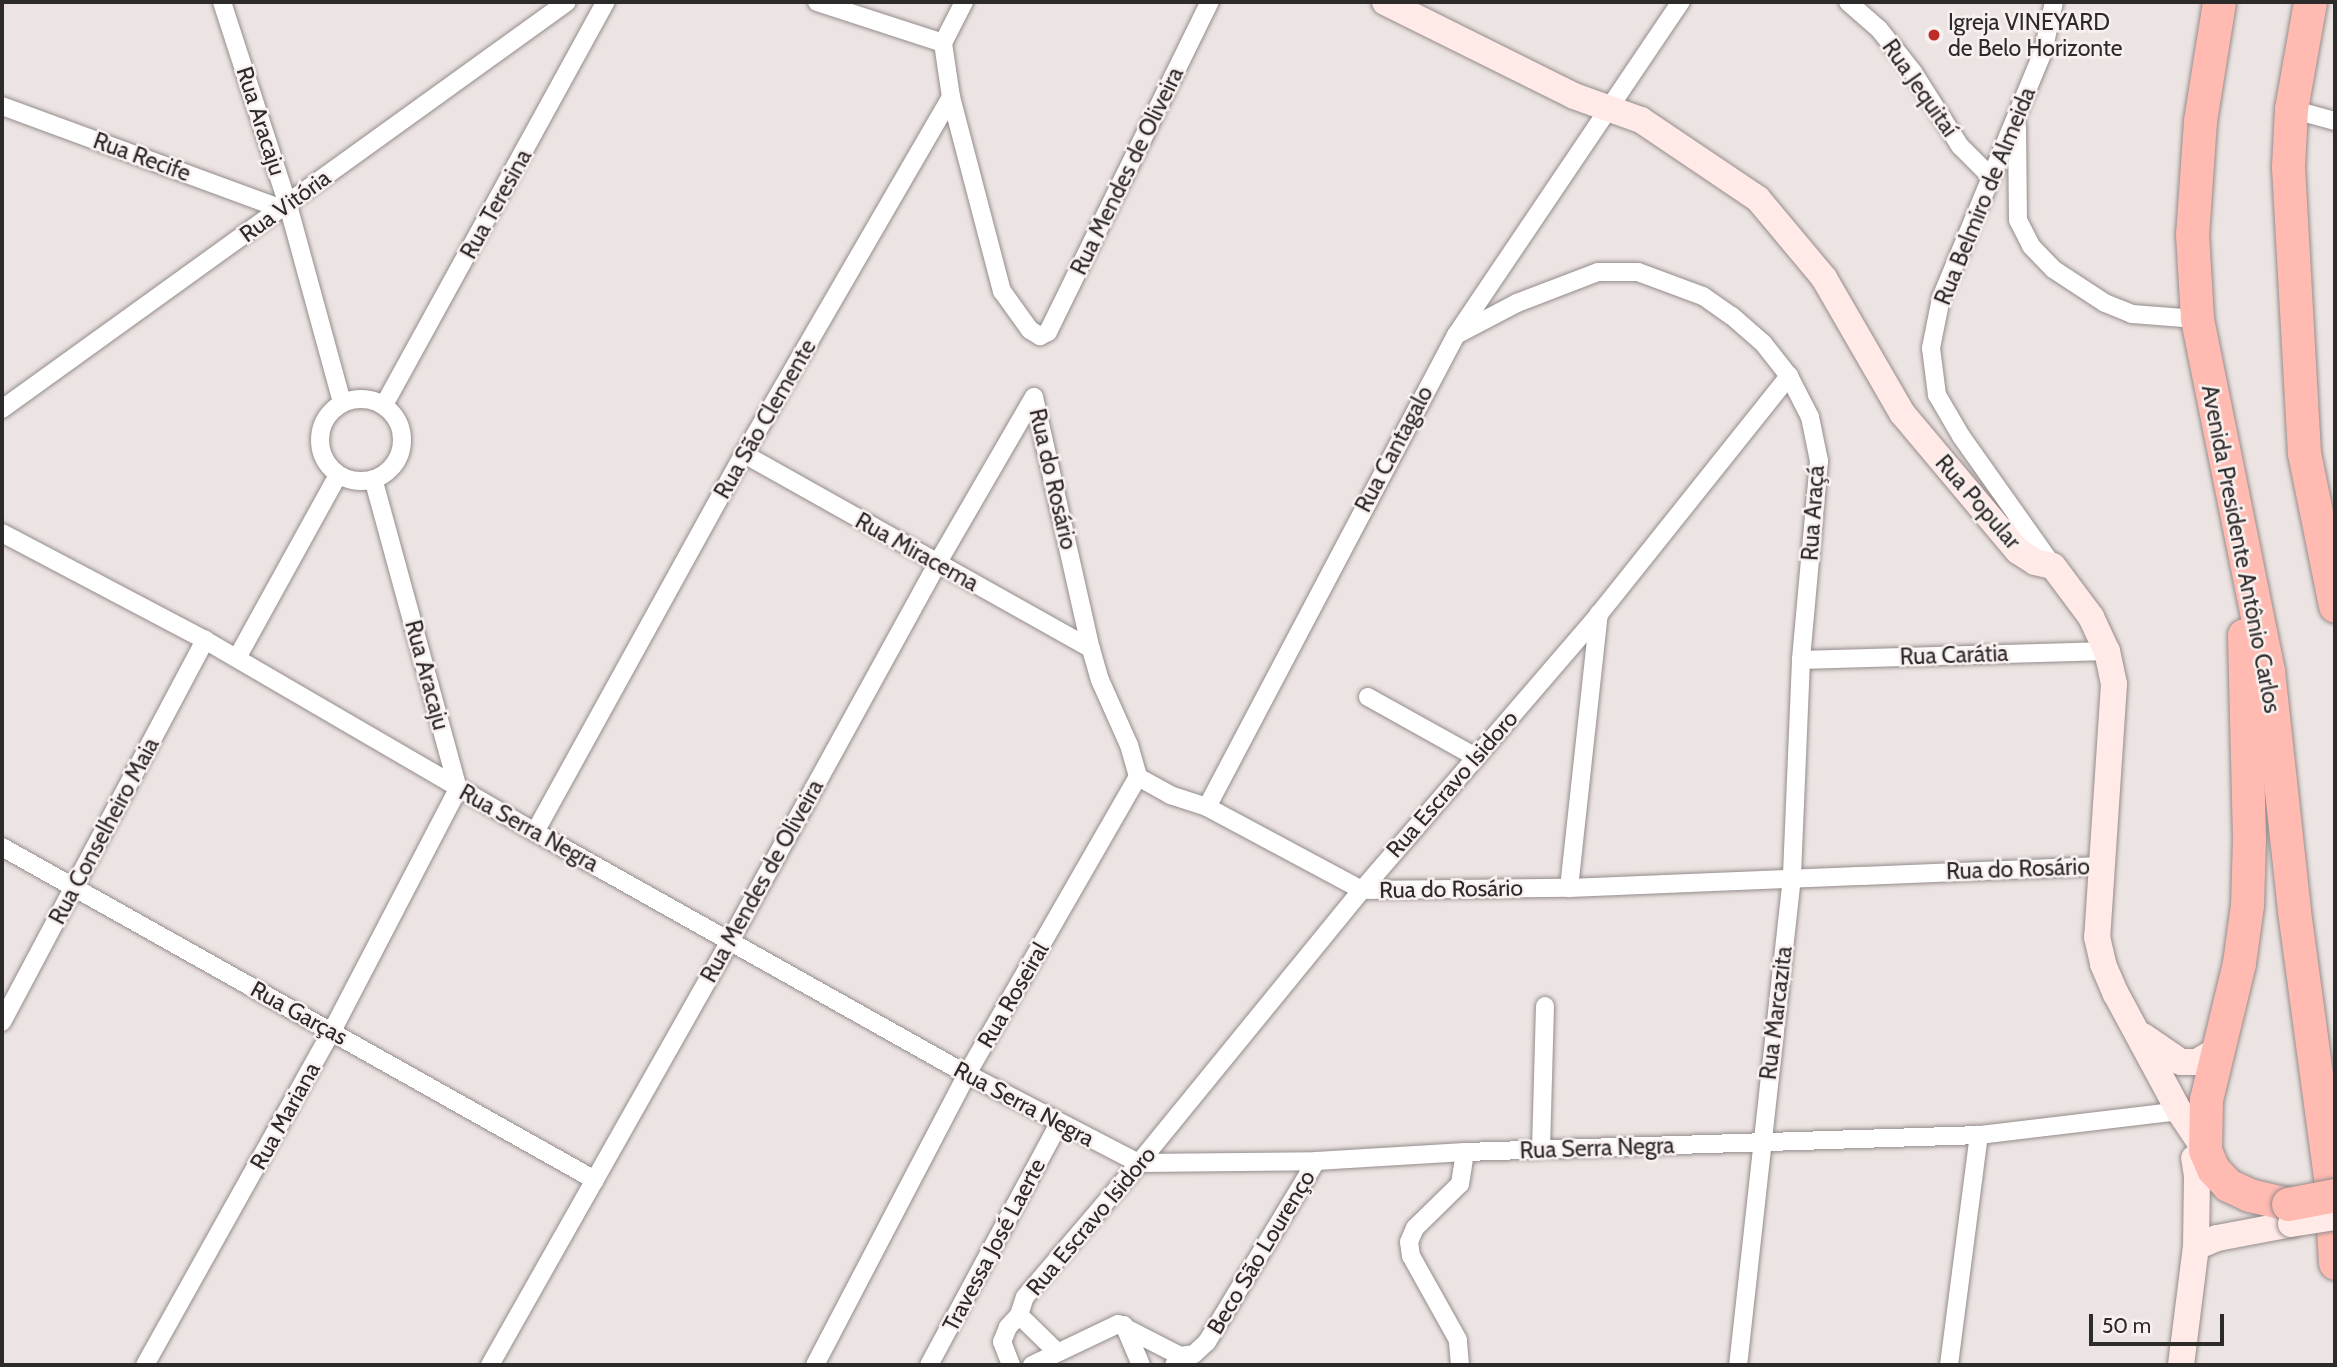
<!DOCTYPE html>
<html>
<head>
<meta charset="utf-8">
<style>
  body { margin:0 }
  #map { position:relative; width:2337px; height:1367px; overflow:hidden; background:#ece4e2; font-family:Cabin,sans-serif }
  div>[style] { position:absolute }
  .roads { filter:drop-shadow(0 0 2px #948c8b) drop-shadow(0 0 2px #948c8b) }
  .street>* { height:18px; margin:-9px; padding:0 9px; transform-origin:9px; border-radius:9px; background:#fff }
  .street>.ring { margin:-9px; padding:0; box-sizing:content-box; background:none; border:18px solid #fff; border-radius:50% }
  .secondary>* { height:26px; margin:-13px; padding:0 13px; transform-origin:13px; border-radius:13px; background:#ffeae8 }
  .highway>* { height:33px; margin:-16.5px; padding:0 16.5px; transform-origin:16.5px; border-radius:16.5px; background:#ffbab1 }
  .bridges { filter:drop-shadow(0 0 2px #948c8b) drop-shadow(0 0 2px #948c8b) }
  .secondary-bridge>* { height:26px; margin:-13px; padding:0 13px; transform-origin:13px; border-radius:13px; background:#ffeae8 }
  .highway-bridge>* { height:33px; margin:-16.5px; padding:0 16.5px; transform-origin:16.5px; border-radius:16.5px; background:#ffbab1 }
  .dots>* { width:19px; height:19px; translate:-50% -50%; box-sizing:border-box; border:4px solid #f9f1ef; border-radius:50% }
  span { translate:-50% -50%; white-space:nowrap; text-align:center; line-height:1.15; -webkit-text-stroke:5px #f9f1ef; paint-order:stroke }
  .poi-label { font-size:23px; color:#2d2a2a }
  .left { translate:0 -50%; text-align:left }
  .street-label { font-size:23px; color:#2d2a2a }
  .frame { position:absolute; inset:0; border:4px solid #2d2a2a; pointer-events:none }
  .scale { position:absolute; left:2089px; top:1314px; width:135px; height:32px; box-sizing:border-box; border:4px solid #2d2a2a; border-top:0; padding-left:9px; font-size:21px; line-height:24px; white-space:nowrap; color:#2d2a2a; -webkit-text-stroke:5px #f9f1ef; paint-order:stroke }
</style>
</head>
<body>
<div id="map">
  <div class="roads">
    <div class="street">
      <div style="left:222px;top:2px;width:213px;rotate:72deg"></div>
      <div style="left:288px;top:205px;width:204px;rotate:74.7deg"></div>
      <div style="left:817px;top:2px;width:133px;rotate:18deg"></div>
      <div style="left:964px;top:2px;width:46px;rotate:117.1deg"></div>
      <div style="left:943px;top:43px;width:55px;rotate:81.6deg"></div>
      <div style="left:951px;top:97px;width:201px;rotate:75.3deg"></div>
      <div style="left:1002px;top:291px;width:48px;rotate:54.3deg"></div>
      <div style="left:1030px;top:330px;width:12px;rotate:31deg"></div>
      <div style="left:1040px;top:336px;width:9px;rotate:-27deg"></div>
      <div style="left:1048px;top:332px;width:368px;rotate:-63.9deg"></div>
      <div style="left:1848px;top:2px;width:41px;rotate:41.1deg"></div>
      <div style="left:1879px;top:29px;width:55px;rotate:51.7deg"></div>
      <div style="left:1913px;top:72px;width:88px;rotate:57.6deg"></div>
      <div style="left:1960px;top:146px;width:42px;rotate:45deg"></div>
      <div style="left:2px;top:106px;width:298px;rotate:20.2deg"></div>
      <div style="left:2291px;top:109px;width:46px;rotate:15.3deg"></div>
      <div style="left:2017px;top:126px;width:94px;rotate:89.4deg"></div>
      <div style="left:2018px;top:220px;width:29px;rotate:63deg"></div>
      <div style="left:2031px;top:246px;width:32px;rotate:46deg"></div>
      <div style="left:2053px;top:269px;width:62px;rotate:33.2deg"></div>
      <div style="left:2105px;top:303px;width:29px;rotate:22deg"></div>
      <div style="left:2132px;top:314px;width:65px;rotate:4.4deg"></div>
      <div style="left:1456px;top:335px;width:69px;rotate:-27.7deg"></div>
      <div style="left:1517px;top:303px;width:87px;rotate:-20.9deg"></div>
      <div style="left:1598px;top:272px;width:40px"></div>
      <div style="left:1638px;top:272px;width:69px;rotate:20.3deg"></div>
      <div style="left:1703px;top:296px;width:35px;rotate:35deg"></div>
      <div style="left:1732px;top:316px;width:41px;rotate:41.1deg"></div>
      <div style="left:1763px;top:343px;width:42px;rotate:51.8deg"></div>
      <div style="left:1789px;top:376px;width:46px;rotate:62.9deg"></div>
      <div style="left:1810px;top:417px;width:45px;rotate:78.4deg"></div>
      <div style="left:1819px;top:461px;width:200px;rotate:95.2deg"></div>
      <div style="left:1801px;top:660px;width:217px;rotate:92.4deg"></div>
      <div style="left:1792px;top:877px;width:491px;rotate:96.3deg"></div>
      <div style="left:1034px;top:397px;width:258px;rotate:77.3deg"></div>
      <div style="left:1091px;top:649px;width:32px;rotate:74deg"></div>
      <div style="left:1100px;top:680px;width:71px;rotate:66deg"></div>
      <div style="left:1129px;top:745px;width:33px;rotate:74deg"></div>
      <div style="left:1138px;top:777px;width:37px;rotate:29deg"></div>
      <div style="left:1170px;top:795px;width:39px;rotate:18deg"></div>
      <div style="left:1207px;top:807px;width:176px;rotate:28.2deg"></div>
      <div style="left:1362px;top:890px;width:207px;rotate:-0.6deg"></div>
      <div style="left:1569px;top:888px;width:533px;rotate:-2.36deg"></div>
      <div class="ring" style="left:320px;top:399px;width:64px;height:64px"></div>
      <div style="left:384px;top:405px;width:460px;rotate:-61.2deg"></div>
      <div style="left:2px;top:409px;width:696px;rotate:-35.77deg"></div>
      <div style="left:744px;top:454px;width:398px;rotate:29.3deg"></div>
      <div style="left:2px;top:533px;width:229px;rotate:27.8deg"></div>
      <div style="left:205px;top:640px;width:382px;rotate:30.2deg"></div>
      <div style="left:535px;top:832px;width:495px;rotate:29.3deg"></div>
      <div style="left:967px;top:1074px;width:194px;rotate:27.4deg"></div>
      <div style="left:1139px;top:1163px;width:177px;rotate:-0.6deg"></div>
      <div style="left:1316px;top:1161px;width:149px;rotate:-3.5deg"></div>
      <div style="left:1465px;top:1152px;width:514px;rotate:-1.89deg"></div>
      <div style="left:1979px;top:1135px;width:201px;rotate:-6.8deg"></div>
      <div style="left:2053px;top:566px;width:159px;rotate:-125.3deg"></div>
      <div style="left:1961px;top:436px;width:48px;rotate:-120.3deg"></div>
      <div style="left:1937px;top:395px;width:47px;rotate:-97.3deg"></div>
      <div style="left:1931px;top:348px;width:51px;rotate:-78.7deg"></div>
      <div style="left:1941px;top:298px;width:266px;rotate:-67.5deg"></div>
      <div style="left:2043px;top:52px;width:51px;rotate:-77.6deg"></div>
      <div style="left:237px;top:658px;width:209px;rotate:-61.1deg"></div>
      <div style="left:1801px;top:660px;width:306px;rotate:-1.7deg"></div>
      <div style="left:1368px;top:697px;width:124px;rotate:29.1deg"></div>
      <div style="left:1207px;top:807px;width:534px;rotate:-62.19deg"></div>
      <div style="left:1456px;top:335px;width:402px;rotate:-56deg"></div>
      <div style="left:535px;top:832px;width:432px;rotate:-61.1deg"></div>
      <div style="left:744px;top:454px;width:413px;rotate:-59.9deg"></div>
      <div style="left:2px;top:847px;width:680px;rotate:29.32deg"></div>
      <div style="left:1569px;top:888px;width:276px;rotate:-83.8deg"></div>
      <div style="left:2px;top:1022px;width:433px;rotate:-62deg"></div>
      <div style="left:1541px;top:1149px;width:143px;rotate:-88.4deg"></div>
      <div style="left:1124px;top:1325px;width:43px;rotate:67deg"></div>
      <div style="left:1057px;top:1352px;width:53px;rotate:-135.8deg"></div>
      <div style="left:1019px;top:1315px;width:19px;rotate:-72deg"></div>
      <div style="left:1025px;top:1297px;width:176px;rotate:-49.6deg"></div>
      <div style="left:1139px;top:1163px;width:353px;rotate:-50.8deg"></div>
      <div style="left:1362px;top:890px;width:364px;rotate:-49.3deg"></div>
      <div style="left:1599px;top:614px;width:305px;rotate:-51.4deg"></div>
      <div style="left:145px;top:1365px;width:383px;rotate:-60.8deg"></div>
      <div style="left:332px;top:1031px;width:273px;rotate:-62.5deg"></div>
      <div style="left:458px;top:789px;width:321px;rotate:-105.3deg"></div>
      <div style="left:490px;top:1365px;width:489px;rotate:-60.5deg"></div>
      <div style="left:731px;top:939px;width:428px;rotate:-61.2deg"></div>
      <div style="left:937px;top:564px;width:193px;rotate:-59.9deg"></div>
      <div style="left:815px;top:1365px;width:328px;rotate:-62.4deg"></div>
      <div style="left:967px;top:1074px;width:343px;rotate:-60.1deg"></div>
      <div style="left:929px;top:1365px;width:274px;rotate:-61.7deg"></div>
      <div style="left:1011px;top:1365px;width:25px;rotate:-111deg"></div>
      <div style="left:1002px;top:1342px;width:16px;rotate:-68deg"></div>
      <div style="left:1008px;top:1327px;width:16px;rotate:-47deg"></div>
      <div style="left:1032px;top:1365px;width:95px;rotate:-25.5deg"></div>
      <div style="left:1118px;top:1324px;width:70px;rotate:27.3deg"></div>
      <div style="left:1174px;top:1365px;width:11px;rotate:-56deg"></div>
      <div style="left:1180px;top:1356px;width:14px;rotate:-8deg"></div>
      <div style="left:1194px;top:1354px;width:18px;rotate:-43deg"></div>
      <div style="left:1207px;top:1342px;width:211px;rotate:-58.9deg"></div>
      <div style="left:1460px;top:1365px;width:25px;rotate:-95deg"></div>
      <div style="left:1458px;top:1340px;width:96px;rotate:-119.2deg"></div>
      <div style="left:1411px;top:1256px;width:14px;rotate:-98deg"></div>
      <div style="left:1409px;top:1242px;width:15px;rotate:-67deg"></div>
      <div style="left:1415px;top:1228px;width:63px;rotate:-44.4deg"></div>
      <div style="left:1460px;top:1184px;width:32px;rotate:-81deg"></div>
      <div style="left:1949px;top:1365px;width:232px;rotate:-82.6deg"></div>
    </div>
    <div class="secondary">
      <div style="left:1385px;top:2px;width:211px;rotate:26.4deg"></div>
      <div style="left:1574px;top:96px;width:71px;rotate:19.7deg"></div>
      <div style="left:1641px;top:120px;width:141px;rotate:34deg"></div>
      <div style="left:1758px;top:199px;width:103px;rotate:50.1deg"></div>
      <div style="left:1824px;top:278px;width:156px;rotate:60deg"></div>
      <div style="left:1902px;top:413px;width:180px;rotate:50deg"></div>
      <div style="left:2018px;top:551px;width:20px;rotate:33deg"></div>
      <div style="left:2035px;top:562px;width:18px;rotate:13deg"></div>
      <div style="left:2053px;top:566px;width:64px;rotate:53.3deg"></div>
      <div style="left:2091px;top:617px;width:38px;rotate:65deg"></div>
      <div style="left:2107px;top:651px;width:34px;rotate:78deg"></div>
      <div style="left:2114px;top:684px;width:254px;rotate:93.8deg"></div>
      <div style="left:2097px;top:937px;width:28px;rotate:77deg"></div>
      <div style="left:2103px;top:964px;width:33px;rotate:67deg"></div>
      <div style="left:2116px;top:994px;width:133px;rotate:61.7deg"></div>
      <div style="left:2179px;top:1111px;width:47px;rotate:56.3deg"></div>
      <div style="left:2205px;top:1150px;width:27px;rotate:107deg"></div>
      <div style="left:2143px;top:1036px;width:46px;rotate:34.4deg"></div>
      <div style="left:2181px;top:1062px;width:16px"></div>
      <div style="left:2197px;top:1062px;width:23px;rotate:-31deg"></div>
      <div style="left:2196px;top:1247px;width:23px;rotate:-23deg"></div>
      <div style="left:2217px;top:1238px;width:75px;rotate:-10.7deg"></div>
      <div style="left:2181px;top:1365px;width:119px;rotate:-82.8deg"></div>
      <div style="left:2196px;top:1247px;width:71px;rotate:-89.2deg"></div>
      <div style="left:2197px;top:1176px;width:18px;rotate:-99deg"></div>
    </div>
    <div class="highway">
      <div style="left:2219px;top:2px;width:121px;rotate:99.1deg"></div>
      <div style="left:2200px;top:121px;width:113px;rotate:94deg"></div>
      <div style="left:2192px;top:234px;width:85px;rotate:86.6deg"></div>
      <div style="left:2197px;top:319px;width:359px;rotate:78.6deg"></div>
      <div style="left:2268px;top:671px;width:241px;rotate:83.8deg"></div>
      <div style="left:2294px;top:911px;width:267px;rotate:82.3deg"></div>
      <div style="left:2330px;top:1176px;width:87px;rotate:86.7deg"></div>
      <div style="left:2310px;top:2px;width:109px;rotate:100.1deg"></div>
      <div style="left:2291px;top:109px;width:58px;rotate:93deg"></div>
      <div style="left:2288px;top:167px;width:286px;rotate:86.8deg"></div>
      <div style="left:2304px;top:453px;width:156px;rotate:78.5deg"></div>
      <div style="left:2244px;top:635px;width:203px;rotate:88.6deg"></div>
      <div style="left:2249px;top:838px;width:67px;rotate:91.7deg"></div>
      <div style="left:2247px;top:905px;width:59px;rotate:97.9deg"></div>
      <div style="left:2239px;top:963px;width:140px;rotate:103.6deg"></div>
      <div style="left:2206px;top:1099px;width:51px;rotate:91.1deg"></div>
      <div style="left:2205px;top:1150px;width:21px;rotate:67deg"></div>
      <div style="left:2213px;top:1169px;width:22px;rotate:47deg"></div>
      <div style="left:2228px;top:1185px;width:23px;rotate:25deg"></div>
      <div style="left:2249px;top:1195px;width:40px;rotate:13deg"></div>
    </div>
  </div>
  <div class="bridges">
    <div class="secondary-bridge">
      <div style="left:2291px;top:1224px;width:45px;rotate:-9deg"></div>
    </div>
    <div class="highway-bridge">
      <div style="left:2288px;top:1204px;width:48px;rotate:-10.8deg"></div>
    </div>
  </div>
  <div class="dots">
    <div style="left:1934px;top:35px;background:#bc2d27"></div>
  </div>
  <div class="poi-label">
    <span class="left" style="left:1948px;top:35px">Igreja VINEYARD<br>de Belo Horizonte</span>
  </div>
  <div class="street-label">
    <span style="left:1920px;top:88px;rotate:55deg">Rua Jequitaí</span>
    <span style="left:261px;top:121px;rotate:72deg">Rua Aracaju</span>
    <span style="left:142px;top:157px;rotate:20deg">Rua Recife</span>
    <span style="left:1127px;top:171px;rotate:-64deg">Rua Mendes de Oliveira</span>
    <span style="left:1985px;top:196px;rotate:-68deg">Rua Belmiro de Almeida</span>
    <span style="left:496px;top:204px;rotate:-61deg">Rua Teresina</span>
    <span style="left:285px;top:206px;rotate:-36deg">Rua Vitória</span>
    <span style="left:765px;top:419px;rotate:-60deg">Rua São Clemente</span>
    <span style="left:1394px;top:449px;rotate:-62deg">Rua Cantagalo</span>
    <span style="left:1053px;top:479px;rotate:77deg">Rua do Rosário</span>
    <span style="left:1978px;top:502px;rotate:49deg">Rua Popular</span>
    <span style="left:1813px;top:513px;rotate:-86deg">Rua Araçá</span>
    <span style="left:2241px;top:549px;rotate:79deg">Avenida Presidente Antônio Carlos</span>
    <span style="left:917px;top:552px;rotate:29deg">Rua Miracema</span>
    <span style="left:1954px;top:655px;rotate:-2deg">Rua Carátia</span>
    <span style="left:427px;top:675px;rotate:75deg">Rua Aracaju</span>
    <span style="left:1452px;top:784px;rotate:-49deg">Rua Escravo Isidoro</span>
    <span style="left:529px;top:828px;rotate:29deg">Rua Serra Negra</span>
    <span style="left:104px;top:831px;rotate:-62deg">Rua Conselheiro Maia</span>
    <span style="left:2018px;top:869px;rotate:-2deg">Rua do Rosário</span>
    <span style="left:762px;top:881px;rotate:-61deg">Rua Mendes de Oliveira</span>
    <span style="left:1451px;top:889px;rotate:-1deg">Rua do Rosário</span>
    <span style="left:1013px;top:995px;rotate:-60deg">Rua Roseiral</span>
    <span style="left:299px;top:1013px;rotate:29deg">Rua Garças</span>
    <span style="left:1776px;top:1013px;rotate:-83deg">Rua Marcazita</span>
    <span style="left:1024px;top:1104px;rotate:28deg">Rua Serra Negra</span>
    <span style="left:285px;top:1116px;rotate:-61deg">Rua Mariana</span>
    <span style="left:1597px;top:1148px;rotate:-2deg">Rua Serra Negra</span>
    <span style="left:1091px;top:1221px;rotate:-50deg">Rua Escravo Isidoro</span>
    <span style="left:994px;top:1245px;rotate:-62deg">Travessa José Laerte</span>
    <span style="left:1261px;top:1252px;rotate:-59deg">Beco São Lourenço</span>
  </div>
  <div class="frame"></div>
  <div class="scale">50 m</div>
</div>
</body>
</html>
